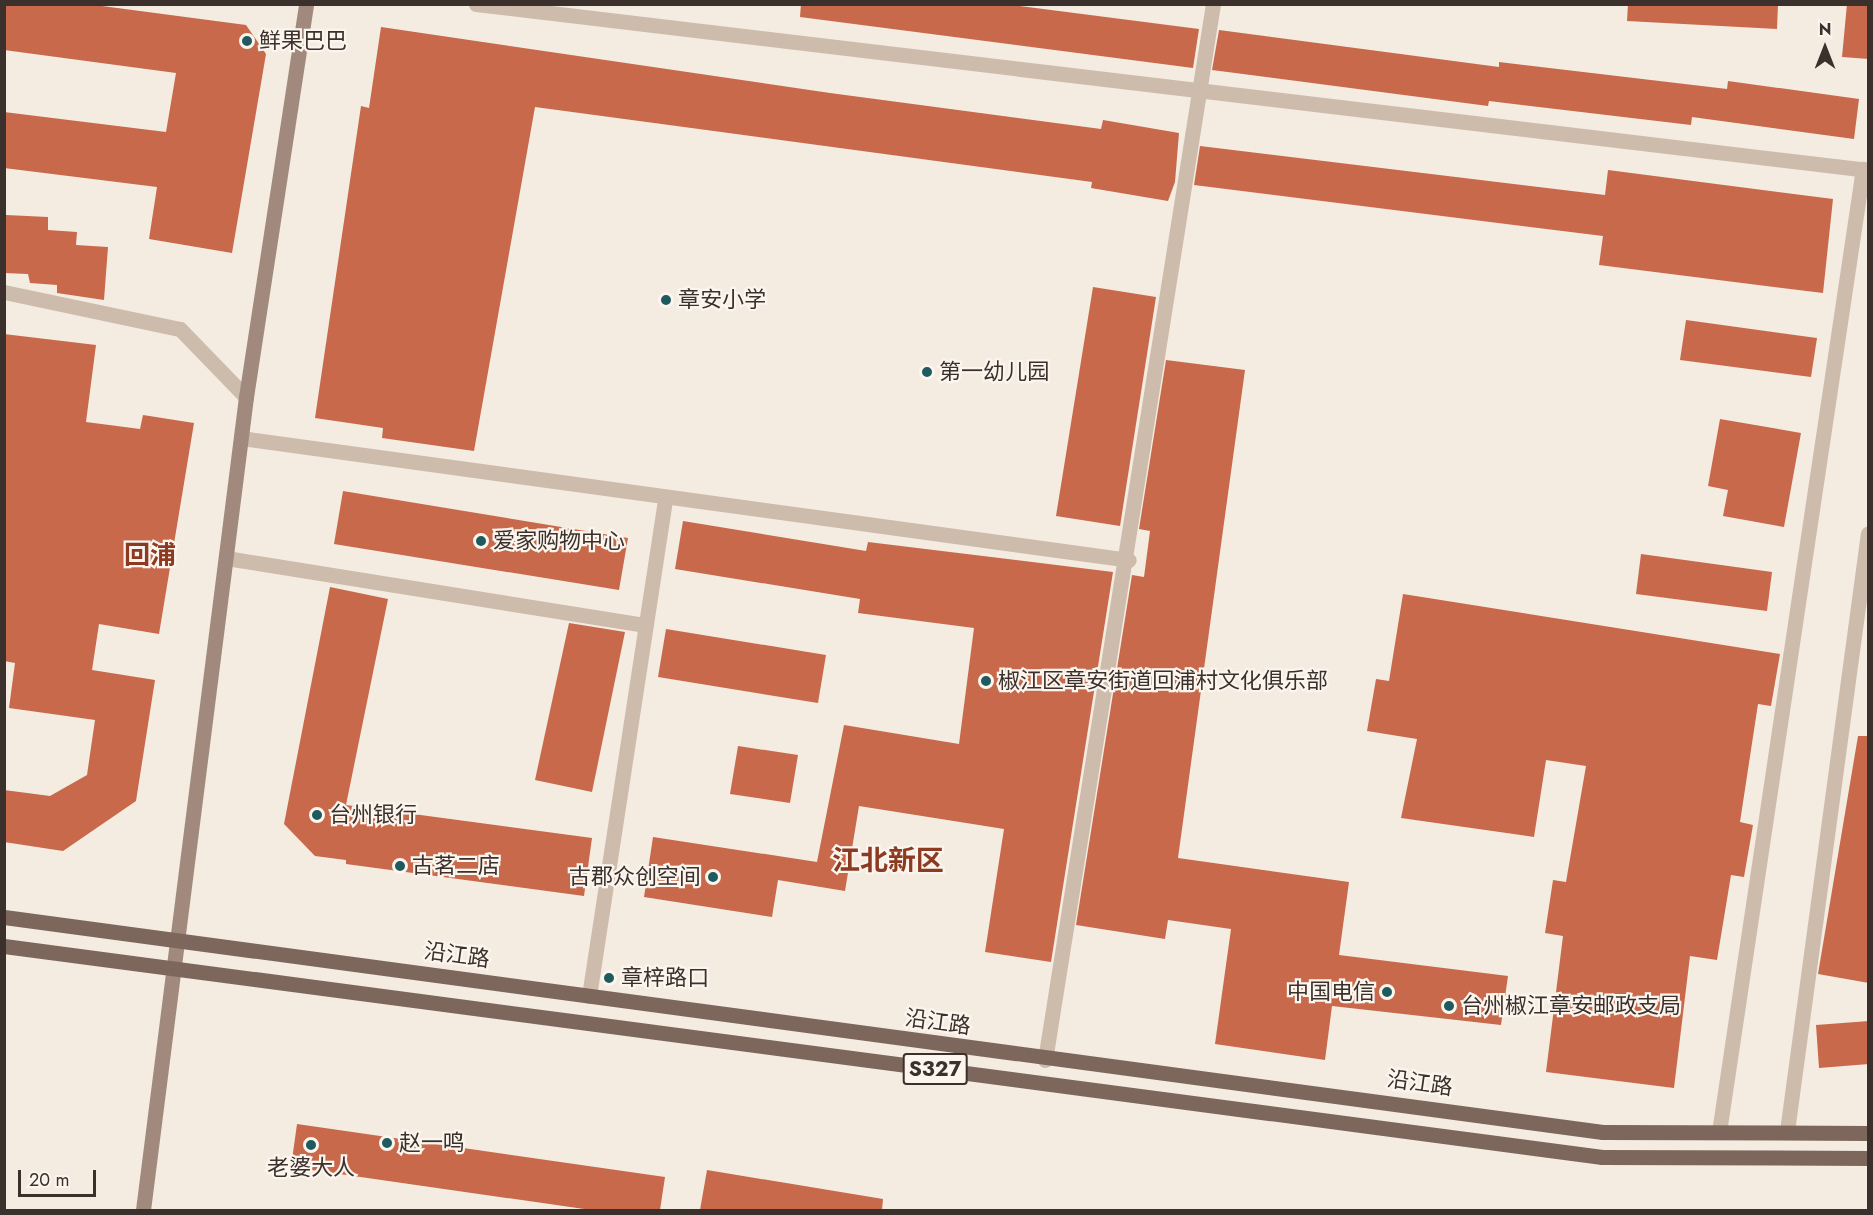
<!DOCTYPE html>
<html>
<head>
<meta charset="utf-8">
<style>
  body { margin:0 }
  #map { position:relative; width:1873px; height:1215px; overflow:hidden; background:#f4ebe1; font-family:Jost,"Noto Sans SC",sans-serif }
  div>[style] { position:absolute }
  .building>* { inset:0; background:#c8694b }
  .street>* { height:15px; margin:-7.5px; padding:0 7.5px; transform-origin:7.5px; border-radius:7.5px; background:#cdbbac }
  .secondary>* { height:15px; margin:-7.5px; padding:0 7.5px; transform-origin:7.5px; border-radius:7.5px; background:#a18a7d }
  .primary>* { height:15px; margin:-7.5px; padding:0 7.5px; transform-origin:7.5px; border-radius:7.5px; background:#7d675c }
  .dots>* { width:16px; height:16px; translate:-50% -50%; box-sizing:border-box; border:3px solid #fbf5ee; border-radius:50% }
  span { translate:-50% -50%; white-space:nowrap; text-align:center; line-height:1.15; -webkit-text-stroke:4.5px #fbf5ee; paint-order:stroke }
  .shield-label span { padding:2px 4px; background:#fbf5ee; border:2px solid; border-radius:4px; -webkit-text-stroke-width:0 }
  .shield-label { font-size:21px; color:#3b302b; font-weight:700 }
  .poi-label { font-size:22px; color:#3b302b }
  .left { translate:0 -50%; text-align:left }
  .right { translate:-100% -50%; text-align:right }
  .street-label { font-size:22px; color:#3b302b }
  .quarter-label { font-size:26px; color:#8c3b22; font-weight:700 }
  .district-label { font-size:28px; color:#8c3b22; font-weight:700 }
  .frame { position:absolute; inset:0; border:6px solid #3b302b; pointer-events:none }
  .north { position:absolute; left:1795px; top:18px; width:60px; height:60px; -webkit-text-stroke:4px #fbf5ee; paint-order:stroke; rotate:0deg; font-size:16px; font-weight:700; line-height:24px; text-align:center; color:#3b302b }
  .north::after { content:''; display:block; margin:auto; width:21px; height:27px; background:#3b302b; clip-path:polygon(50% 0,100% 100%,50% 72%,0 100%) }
  .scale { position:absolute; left:18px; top:1170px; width:78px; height:27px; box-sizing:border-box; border:3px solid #3b302b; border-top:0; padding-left:8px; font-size:18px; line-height:21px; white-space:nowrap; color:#3b302b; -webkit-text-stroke:4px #fbf5ee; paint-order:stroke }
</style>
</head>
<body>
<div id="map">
  <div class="building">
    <div style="clip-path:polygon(4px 4px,87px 4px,246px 25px,266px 54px,232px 253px,149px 239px,157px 187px,4px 168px,4px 112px,166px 132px,176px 73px,4px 50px)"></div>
    <div style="clip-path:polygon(801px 4px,1005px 4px,1199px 29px,1193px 68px,800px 17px)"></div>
    <div style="clip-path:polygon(1628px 4px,1778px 4px,1777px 29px,1627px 21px)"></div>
    <div style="clip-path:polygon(1847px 4px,1869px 4px,1869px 59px,1842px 57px)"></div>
    <div style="clip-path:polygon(381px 27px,830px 93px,1101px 129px,1103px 120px,1179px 133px,1175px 182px,1168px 201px,1091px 188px,1092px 182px,535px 107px,474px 451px,382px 438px,383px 428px,315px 418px,361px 106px,369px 108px)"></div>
    <div style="clip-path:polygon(1219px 30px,1499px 67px,1499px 62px,1727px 89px,1728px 81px,1859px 99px,1854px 139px,1692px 117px,1691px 125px,1489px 101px,1488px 106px,1212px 70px)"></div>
    <div style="clip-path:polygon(1200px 146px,1605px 195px,1608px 170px,1833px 199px,1823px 293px,1599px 265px,1603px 236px,1194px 185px)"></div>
    <div style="clip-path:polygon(6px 215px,48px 217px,48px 230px,77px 232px,76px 245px,108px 247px,104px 300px,57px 293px,57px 285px,30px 283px,28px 274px,4px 273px)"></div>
    <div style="clip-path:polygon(1093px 287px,1156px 297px,1120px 526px,1056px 516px)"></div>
    <div style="clip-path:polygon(1686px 320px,1817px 338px,1811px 377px,1680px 360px)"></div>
    <div style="clip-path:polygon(4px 334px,96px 345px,86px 422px,140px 429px,143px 415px,194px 423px,159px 634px,99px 624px,92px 670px,155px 680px,136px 801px,63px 851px,4px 842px,4px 790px,50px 796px,87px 775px,95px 720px,9px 708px,15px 663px,4px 661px)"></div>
    <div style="clip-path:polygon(1166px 360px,1245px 370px,1178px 858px,1349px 882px,1339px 955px,1508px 976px,1501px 1025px,1332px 1006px,1325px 1060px,1215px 1044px,1231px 929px,1168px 920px,1165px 939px,1076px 925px,1132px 575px,1144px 577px,1150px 531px,1139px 529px)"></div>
    <div style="clip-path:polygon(1720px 419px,1801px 433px,1784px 527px,1723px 516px,1728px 490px,1708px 486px)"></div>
    <div style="clip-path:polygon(343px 491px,628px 538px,619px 590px,334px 544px)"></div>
    <div style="clip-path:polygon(683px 521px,866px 551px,868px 542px,1113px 572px,1051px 962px,985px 952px,1004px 829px,859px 806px,845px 891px,778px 880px,772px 917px,644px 897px,653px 837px,817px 862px,844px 725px,959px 744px,974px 628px,858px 613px,860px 599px,675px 569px)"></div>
    <div style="clip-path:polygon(1641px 554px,1772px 572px,1767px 611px,1636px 594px)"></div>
    <div style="clip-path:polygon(330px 587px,388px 599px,346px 805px,592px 838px,584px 896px,346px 864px,346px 860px,315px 856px,284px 824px)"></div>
    <div style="clip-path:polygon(1403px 594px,1780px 654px,1771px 706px,1758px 704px,1740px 822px,1753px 825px,1744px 877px,1731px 875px,1717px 960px,1690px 956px,1674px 1088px,1546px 1072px,1563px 936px,1545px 933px,1553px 880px,1566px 882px,1586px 766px,1546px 760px,1534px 837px,1401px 818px,1417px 739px,1367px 731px,1376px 679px,1389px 681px)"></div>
    <div style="clip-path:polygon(569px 623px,625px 632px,592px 792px,535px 780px)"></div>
    <div style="clip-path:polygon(666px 629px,826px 655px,818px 703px,658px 677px)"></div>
    <div style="clip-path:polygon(1858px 736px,1869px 736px,1869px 983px,1818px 974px)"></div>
    <div style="clip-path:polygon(738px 746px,798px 755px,790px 803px,730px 794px)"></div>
    <div style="clip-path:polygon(1869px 1021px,1869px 1064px,1819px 1068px,1816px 1025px)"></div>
    <div style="clip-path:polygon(297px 1124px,665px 1177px,660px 1210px,591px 1210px,291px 1167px)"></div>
    <div style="clip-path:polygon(707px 1170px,883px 1199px,882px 1210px,700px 1210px)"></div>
  </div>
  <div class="street">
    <div style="left:476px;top:4px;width:1402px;rotate:6.8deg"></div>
    <div style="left:4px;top:292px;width:180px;rotate:11.9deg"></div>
    <div style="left:180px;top:329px;width:95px;rotate:45.9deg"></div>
    <div style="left:241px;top:438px;width:896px;rotate:7.82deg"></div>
    <div style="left:226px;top:558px;width:425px;rotate:9.1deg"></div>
    <div style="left:589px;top:996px;width:502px;rotate:-81.29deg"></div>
    <div style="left:1045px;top:1060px;width:1069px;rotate:-80.96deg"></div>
    <div style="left:1787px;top:1131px;width:603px;rotate:-82.29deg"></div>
    <div style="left:1719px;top:1132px;width:974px;rotate:-81.5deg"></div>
  </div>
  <div class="secondary">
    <div style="left:143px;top:1210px;width:819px;rotate:-82.78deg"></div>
    <div style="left:246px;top:397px;width:398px;rotate:-81.3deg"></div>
  </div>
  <div class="primary">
    <div style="left:4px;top:917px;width:1613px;rotate:7.66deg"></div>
    <div style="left:1603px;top:1132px;width:265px;rotate:0.2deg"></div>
    <div style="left:4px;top:946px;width:1612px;rotate:7.52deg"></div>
    <div style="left:1602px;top:1157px;width:266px;rotate:0.2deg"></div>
  </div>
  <div class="dots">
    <div style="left:247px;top:41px;background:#1f5a5e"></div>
    <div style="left:666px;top:300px;background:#1f5a5e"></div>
    <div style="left:927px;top:372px;background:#1f5a5e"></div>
    <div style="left:481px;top:541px;background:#1f5a5e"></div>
    <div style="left:986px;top:681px;background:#1f5a5e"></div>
    <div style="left:317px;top:815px;background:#1f5a5e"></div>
    <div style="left:400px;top:866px;background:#1f5a5e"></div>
    <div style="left:713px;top:877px;background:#1f5a5e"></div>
    <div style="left:609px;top:978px;background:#1f5a5e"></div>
    <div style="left:1387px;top:992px;background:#1f5a5e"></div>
    <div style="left:1449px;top:1006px;background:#1f5a5e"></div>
    <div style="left:387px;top:1143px;background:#1f5a5e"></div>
    <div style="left:311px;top:1145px;background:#1f5a5e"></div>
  </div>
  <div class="shield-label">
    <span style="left:935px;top:1069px">S327</span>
  </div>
  <div class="poi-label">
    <span class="left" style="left:259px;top:41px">鲜果巴巴</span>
    <span class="left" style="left:678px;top:300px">章安小学</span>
    <span class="left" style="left:939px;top:372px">第一幼儿园</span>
    <span class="left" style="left:493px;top:541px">爱家购物中心</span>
    <span class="left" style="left:998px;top:681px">椒江区章安街道回浦村文化俱乐部</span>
    <span class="left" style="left:329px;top:815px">台州银行</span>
    <span class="left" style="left:412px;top:866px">古茗二店</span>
    <span class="right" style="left:701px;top:877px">古郡众创空间</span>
    <span class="left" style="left:621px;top:978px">章梓路口</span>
    <span class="right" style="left:1375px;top:992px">中国电信</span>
    <span class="left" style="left:1461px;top:1006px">台州椒江章安邮政支局</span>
    <span class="left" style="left:399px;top:1143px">赵一鸣</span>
    <span style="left:311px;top:1168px">老婆大人</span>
  </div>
  <div class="street-label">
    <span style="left:457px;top:955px;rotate:8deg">沿江路</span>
    <span style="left:938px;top:1022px;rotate:8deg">沿江路</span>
    <span style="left:1420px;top:1083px;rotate:8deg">沿江路</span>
  </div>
  <div class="quarter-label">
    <span style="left:150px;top:556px">回浦</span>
  </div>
  <div class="district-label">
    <span style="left:888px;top:861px">江北新区</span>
  </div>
  <div class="frame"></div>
  <div class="north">N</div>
  <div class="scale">20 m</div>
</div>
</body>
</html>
